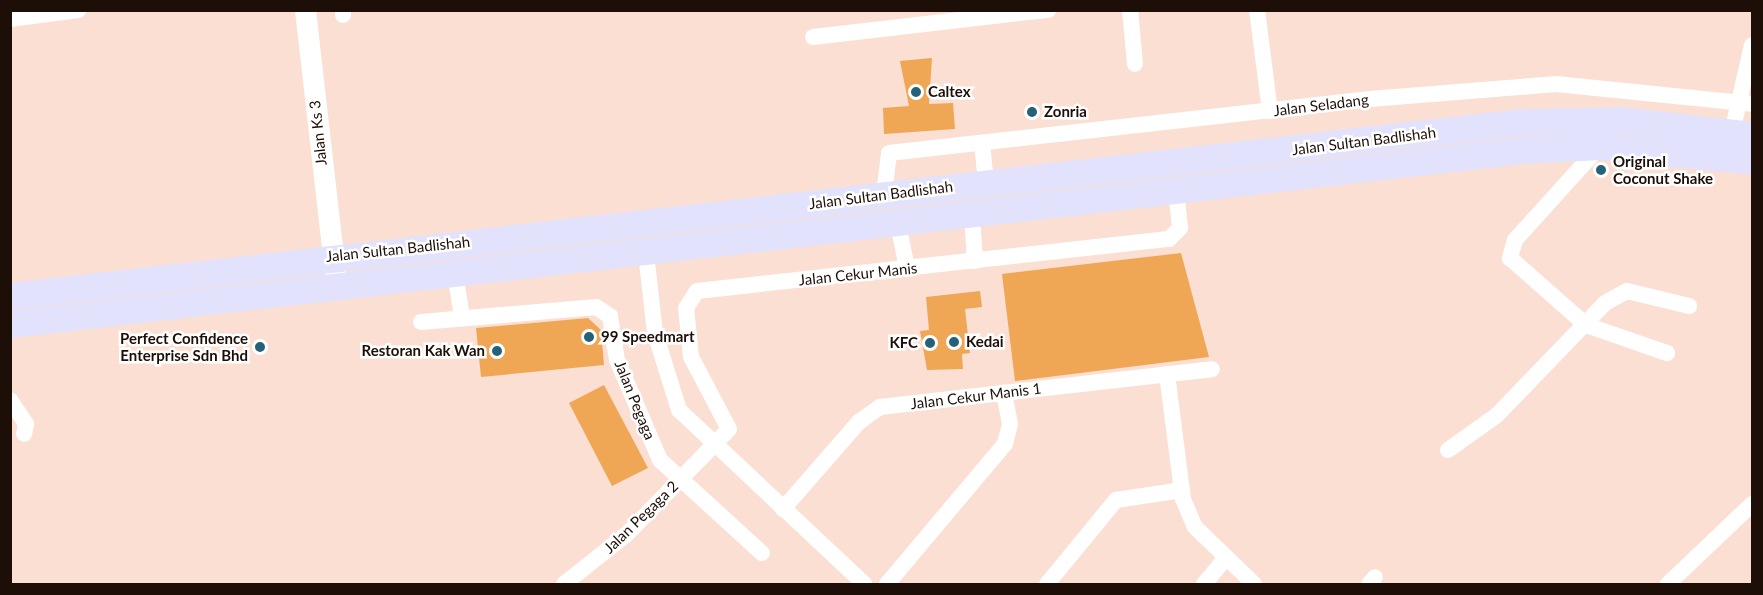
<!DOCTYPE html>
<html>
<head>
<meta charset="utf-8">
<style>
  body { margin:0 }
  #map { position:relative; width:1763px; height:595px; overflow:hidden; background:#fbdfd2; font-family:Lato,sans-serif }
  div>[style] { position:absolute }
  .building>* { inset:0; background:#efa756 }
  .minor>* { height:16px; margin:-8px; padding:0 8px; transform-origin:8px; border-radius:8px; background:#fff }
  .tertiary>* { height:21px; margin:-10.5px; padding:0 10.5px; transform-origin:10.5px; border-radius:10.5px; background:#fff }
  .primary>* { height:27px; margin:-13.5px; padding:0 13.5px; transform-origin:13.5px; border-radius:13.5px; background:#e2e2fd }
  .dots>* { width:16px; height:16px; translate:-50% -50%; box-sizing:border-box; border:3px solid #fff; border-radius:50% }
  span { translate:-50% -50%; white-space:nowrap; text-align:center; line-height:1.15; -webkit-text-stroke:5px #fff; paint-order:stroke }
  .poi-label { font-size:15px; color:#1d0e07; font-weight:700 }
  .left { translate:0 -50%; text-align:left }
  .right { translate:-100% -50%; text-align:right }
  .street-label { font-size:15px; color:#1d0e07 }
  .frame { position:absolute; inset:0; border:12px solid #1d0e07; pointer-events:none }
</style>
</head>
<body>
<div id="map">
  <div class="building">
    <div style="clip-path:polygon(932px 58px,929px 104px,953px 103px,955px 129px,884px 134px,883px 108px,909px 106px,900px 61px)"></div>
    <div style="clip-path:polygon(1181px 253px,1209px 357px,1015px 381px,1002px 274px)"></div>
    <div style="clip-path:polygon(980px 291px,982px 307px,965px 309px,970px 353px,962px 354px,963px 369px,927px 370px,920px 331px,929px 330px,926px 297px)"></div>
    <div style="clip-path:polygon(588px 318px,601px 330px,604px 365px,481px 377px,476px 328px)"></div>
    <div style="clip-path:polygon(604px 385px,648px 468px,612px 486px,569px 403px)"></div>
  </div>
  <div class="minor">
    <div style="left:343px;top:10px;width:5px;rotate:90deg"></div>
    <div style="left:1130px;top:10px;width:54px;rotate:84.7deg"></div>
    <div style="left:1257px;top:10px;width:102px;rotate:82.7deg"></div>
    <div style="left:10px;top:19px;width:69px;rotate:-7.5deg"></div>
    <div style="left:813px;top:37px;width:237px;rotate:-6.6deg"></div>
    <div style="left:1730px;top:141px;width:98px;rotate:-77.1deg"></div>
    <div style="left:982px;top:143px;width:40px;rotate:84.3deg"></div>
    <div style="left:1600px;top:146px;width:127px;rotate:132.1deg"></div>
    <div style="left:1515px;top:240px;width:19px;rotate:106deg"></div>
    <div style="left:1510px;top:258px;width:101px;rotate:41.4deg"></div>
    <div style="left:1586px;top:325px;width:86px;rotate:19.1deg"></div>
    <div style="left:884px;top:194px;width:41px;rotate:-83deg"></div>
    <div style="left:889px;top:153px;width:484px;rotate:-6.4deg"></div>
    <div style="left:1370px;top:99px;width:187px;rotate:-4.6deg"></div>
    <div style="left:1556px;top:84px;width:197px;rotate:5.8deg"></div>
    <div style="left:972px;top:216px;width:45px;rotate:86.2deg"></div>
    <div style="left:898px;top:224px;width:45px;rotate:78.4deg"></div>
    <div style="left:646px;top:253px;width:81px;rotate:83.6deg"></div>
    <div style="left:655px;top:333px;width:81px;rotate:72.7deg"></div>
    <div style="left:679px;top:410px;width:254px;rotate:43.2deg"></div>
    <div style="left:455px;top:273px;width:45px;rotate:81deg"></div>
    <div style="left:421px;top:322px;width:176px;rotate:-4.9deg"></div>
    <div style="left:596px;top:307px;width:17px;rotate:33deg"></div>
    <div style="left:610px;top:316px;width:45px;rotate:81deg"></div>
    <div style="left:617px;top:360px;width:109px;rotate:66.7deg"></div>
    <div style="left:660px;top:460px;width:138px;rotate:42.4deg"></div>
    <div style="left:1167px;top:374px;width:126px;rotate:82.7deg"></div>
    <div style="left:1183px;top:499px;width:30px;rotate:67deg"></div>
    <div style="left:1195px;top:527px;width:82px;rotate:44deg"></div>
    <div style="left:10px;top:400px;width:29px;rotate:56deg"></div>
    <div style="left:26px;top:424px;width:10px;rotate:101deg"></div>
    <div style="left:1448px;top:450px;width:60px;rotate:-35.5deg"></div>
    <div style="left:1497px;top:415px;width:156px;rotate:-46deg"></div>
    <div style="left:1605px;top:303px;width:25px;rotate:-29deg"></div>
    <div style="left:1627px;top:291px;width:64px;rotate:13.6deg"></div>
    <div style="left:783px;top:509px;width:116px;rotate:-48.9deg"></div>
    <div style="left:859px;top:422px;width:26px;rotate:-36deg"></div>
    <div style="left:880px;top:407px;width:334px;rotate:-6.5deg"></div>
    <div style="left:564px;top:584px;width:80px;rotate:-38.4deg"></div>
    <div style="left:627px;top:534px;width:146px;rotate:-45.8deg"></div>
    <div style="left:729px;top:429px;width:81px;rotate:-117.8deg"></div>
    <div style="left:691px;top:357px;width:49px;rotate:-95.8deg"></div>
    <div style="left:686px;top:308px;width:20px;rotate:-57deg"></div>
    <div style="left:697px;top:291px;width:475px;rotate:-6.3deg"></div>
    <div style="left:1169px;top:239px;width:16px;rotate:-45deg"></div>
    <div style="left:1180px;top:228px;width:36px;rotate:-96deg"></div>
    <div style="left:887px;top:584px;width:183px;rotate:-49.9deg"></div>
    <div style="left:1005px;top:444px;width:21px;rotate:-76deg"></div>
    <div style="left:1010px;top:424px;width:32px;rotate:-101deg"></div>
    <div style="left:1047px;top:584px;width:109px;rotate:-50.6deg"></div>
    <div style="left:1116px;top:500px;width:67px;rotate:-8.6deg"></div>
    <div style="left:1204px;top:584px;width:31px;rotate:-50deg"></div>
    <div style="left:1369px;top:584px;width:9px;rotate:-49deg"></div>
    <div style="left:1668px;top:584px;width:116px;rotate:-43.6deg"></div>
  </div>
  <div class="tertiary">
    <div style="left:305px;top:10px;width:266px;rotate:83.5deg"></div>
  </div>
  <div class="primary">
    <div style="left:10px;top:296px;width:1521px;rotate:-6.57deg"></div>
    <div style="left:1521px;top:122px;width:98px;rotate:-1.2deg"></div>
    <div style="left:1619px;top:120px;width:134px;rotate:6.4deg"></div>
    <div style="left:10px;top:324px;width:1523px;rotate:-6.56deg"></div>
    <div style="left:1523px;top:150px;width:77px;rotate:-3deg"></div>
    <div style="left:1600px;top:146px;width:153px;rotate:5.6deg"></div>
  </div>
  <div class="dots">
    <div style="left:916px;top:92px;background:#256279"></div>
    <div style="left:1032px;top:112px;background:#256279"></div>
    <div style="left:1601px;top:170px;background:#256279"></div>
    <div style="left:589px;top:337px;background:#256279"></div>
    <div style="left:954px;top:342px;background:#256279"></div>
    <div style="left:930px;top:343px;background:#256279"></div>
    <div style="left:260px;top:347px;background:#256279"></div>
    <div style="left:497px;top:351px;background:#256279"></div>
  </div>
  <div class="poi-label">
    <span class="left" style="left:928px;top:92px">Caltex</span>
    <span class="left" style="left:1044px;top:112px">Zonria</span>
    <span class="left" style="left:1613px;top:170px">Original<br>Coconut Shake</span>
    <span class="left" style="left:601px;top:337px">99 Speedmart</span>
    <span class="right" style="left:248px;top:347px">Perfect Confidence<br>Enterprise Sdn Bhd</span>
    <span class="left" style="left:966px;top:342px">Kedai</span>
    <span class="right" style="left:918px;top:343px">KFC</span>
    <span class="right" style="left:485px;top:351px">Restoran Kak Wan</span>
  </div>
  <div class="street-label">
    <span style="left:1321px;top:105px;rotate:-7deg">Jalan Seladang</span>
    <span style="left:318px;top:133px;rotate:-96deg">Jalan Ks 3</span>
    <span style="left:1364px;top:141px;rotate:-7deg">Jalan Sultan Badlishah</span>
    <span style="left:881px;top:195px;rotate:-7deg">Jalan Sultan Badlishah</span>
    <span style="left:398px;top:249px;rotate:-6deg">Jalan Sultan Badlishah</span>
    <span style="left:858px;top:274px;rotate:-6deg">Jalan Cekur Manis</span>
    <span style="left:976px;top:396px;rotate:-7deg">Jalan Cekur Manis 1</span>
    <span style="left:635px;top:400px;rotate:68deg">Jalan Pegaga</span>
    <span style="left:641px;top:517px;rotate:-44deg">Jalan Pegaga 2</span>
  </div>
  <div class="frame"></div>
</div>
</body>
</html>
